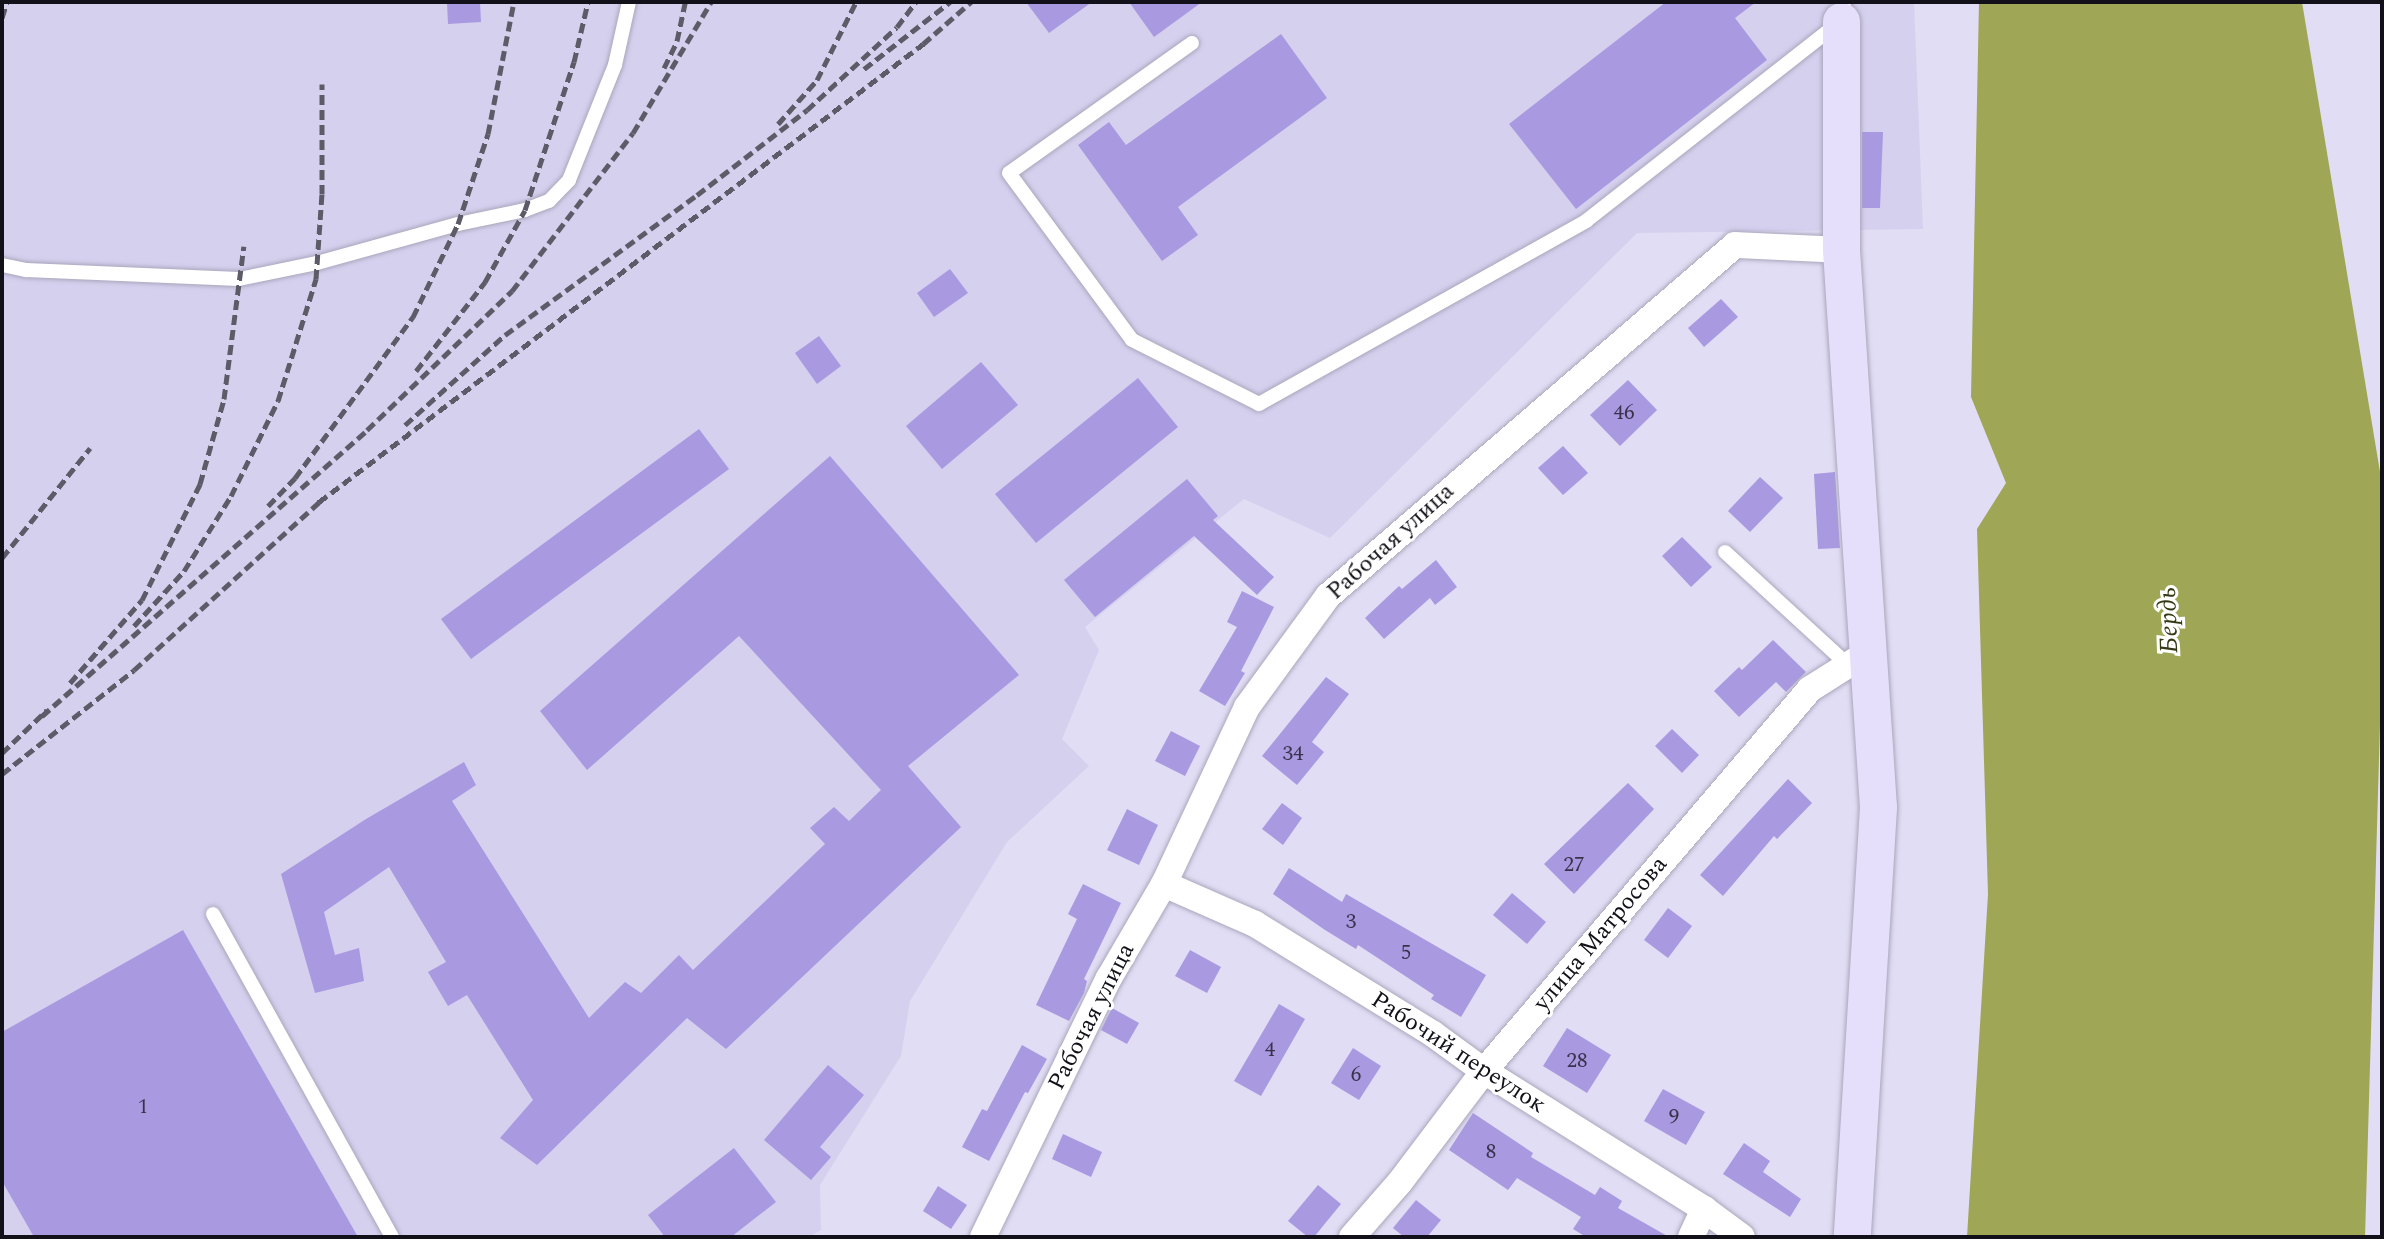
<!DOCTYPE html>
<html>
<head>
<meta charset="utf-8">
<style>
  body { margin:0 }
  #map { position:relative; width:2384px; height:1239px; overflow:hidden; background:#e1ddf4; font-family:Spectral,serif }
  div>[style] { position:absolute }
  .built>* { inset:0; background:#d5d0ee }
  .water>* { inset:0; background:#9fa656 }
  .building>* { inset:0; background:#a999e1 }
  .roads { filter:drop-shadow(0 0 2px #aaa6bc) drop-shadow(0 0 2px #aaa6bc) }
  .lane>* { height:14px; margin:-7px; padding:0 7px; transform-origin:7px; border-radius:7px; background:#fff }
  .street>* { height:26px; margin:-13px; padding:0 13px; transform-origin:13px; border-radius:13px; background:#fff }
  .secondary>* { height:37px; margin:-18.5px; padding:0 18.5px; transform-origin:18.5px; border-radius:18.5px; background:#e6dffb }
  .rail>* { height:5px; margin-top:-2.5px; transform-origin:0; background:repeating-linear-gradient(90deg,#5e5b68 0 10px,transparent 0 15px) }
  span { translate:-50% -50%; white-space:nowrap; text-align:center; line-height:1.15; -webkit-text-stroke:6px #fff; paint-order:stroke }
  .number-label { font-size:21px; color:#38324a }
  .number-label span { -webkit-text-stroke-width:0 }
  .street-label { font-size:24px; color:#121018 }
  .water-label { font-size:26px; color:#363916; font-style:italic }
  .frame { position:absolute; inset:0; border:4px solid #121018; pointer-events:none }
</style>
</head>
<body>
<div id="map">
  <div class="built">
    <div style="clip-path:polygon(2px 2px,1914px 2px,1923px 229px,1637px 233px,1330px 538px,1244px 499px,1085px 627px,1099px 650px,1062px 739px,1089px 766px,1007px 842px,910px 1001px,901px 1056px,820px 1185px,821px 1230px,809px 1237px,2px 1237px)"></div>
  </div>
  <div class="water">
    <div style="clip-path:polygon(1979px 2px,2302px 2px,2382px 484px,2382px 656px,2365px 1237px,1967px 1237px,1988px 894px,1977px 529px,2006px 483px,1971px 397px)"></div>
  </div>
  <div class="building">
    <div style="clip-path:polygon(447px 2px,480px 2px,481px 22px,448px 24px)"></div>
    <div style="clip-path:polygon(1026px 2px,1092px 2px,1049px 33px)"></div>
    <div style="clip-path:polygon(1129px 2px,1202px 2px,1154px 37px)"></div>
    <div style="clip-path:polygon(1666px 2px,1756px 2px,1735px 18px,1767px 60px,1576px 209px,1509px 124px)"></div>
    <div style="clip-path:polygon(1281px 34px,1327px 98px,1178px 207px,1198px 235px,1162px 261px,1078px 145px,1109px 122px,1126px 145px)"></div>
    <div style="clip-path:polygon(1862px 132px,1883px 132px,1880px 208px,1862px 208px)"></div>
    <div style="clip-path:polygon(950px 269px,968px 293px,934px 317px,917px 293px)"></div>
    <div style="clip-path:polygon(1721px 299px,1738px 317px,1704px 347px,1688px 328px)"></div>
    <div style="clip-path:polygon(819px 336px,841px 366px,817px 384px,795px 353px)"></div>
    <div style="clip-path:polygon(981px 362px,1018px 405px,942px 469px,906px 426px)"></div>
    <div style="clip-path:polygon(1138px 378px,1178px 427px,1036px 543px,995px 494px)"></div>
    <div style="clip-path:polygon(1628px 380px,1657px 410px,1620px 446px,1590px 415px)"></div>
    <div style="clip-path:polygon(699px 429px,729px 469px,471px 659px,441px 619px)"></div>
    <div style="clip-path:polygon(1563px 446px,1588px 473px,1563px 495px,1538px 468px)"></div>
    <div style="clip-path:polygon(830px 456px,1019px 675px,908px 766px,961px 827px,726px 1049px,687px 1018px,537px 1165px,500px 1138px,533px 1100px,467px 995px,448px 1006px,428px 972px,446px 962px,389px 867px,324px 912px,335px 955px,359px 948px,364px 981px,315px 993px,281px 874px,366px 819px,464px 762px,476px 785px,452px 801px,589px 1018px,625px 982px,641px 993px,679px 955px,693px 970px,825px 844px,810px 828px,834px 807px,849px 821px,881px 790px,739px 636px,587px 770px,540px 711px)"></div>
    <div style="clip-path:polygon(1835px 472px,1840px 548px,1818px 549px,1814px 474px)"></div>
    <div style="clip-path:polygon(1760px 477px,1783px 498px,1750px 532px,1728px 511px)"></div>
    <div style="clip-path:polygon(1187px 479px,1218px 516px,1213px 520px,1274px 577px,1257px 595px,1194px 536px,1095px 617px,1064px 580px)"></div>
    <div style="clip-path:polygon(1682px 537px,1712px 567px,1691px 587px,1662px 556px)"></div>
    <div style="clip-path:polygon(1436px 560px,1457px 587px,1435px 605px,1430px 598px,1384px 639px,1365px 618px,1399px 586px,1402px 589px)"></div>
    <div style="clip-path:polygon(1242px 591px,1274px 607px,1241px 671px,1245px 673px,1225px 706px,1199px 691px,1237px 627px,1227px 622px)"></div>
    <div style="clip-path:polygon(1773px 640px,1806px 672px,1786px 692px,1776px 682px,1739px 717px,1714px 691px,1739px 667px,1742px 670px)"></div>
    <div style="clip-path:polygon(1326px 677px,1349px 694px,1312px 742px,1324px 752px,1297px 785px,1262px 756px)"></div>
    <div style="clip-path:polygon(1672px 729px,1699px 755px,1682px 773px,1655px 746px)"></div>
    <div style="clip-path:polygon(1171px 731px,1200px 746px,1185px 776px,1155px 761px)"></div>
    <div style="clip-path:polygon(1788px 779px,1812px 803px,1777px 839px,1774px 836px,1723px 896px,1700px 875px)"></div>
    <div style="clip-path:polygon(1628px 783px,1654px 809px,1574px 894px,1544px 864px)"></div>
    <div style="clip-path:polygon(1282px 803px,1302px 818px,1283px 845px,1262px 829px)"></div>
    <div style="clip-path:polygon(1127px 809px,1158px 825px,1139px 865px,1107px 850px)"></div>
    <div style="clip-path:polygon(1289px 868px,1342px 902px,1346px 894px,1486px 975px,1461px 1017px,1431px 999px,1434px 995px,1358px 945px,1356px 949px,1325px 930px,1273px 894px)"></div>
    <div style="clip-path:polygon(1083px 884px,1121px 903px,1084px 979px,1087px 981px,1084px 993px,1069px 1021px,1036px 1005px,1077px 919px,1068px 914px)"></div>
    <div style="clip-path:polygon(1512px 893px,1546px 922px,1527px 944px,1493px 915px)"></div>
    <div style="clip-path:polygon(1668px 908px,1692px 926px,1668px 958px,1644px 940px)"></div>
    <div style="clip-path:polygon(183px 930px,358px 1237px,34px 1237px,2px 1181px,2px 1032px)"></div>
    <div style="clip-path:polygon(1190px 950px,1221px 967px,1207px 993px,1175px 976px)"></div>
    <div style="clip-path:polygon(1279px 1004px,1305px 1019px,1261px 1096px,1234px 1081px)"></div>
    <div style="clip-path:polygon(1112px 1008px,1139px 1023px,1127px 1044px,1101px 1030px)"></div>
    <div style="clip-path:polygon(1567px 1028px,1611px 1055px,1587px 1093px,1543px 1066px)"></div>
    <div style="clip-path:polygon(1022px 1045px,1047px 1059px,1028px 1093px,1025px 1092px,989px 1161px,962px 1147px,982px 1109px,987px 1111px)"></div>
    <div style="clip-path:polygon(1353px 1048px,1381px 1066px,1359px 1100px,1331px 1083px)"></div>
    <div style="clip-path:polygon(828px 1065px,864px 1095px,820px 1147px,831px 1157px,811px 1180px,764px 1140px)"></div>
    <div style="clip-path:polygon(1663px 1089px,1705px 1112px,1686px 1145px,1644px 1121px)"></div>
    <div style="clip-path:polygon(1473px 1113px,1533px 1153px,1531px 1157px,1595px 1195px,1600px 1187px,1622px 1201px,1618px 1208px,1669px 1237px,1586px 1237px,1573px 1229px,1581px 1217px,1517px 1178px,1508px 1190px,1449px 1150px)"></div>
    <div style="clip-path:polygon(1063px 1134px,1102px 1152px,1091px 1177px,1052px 1159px)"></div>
    <div style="clip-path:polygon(1744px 1143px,1770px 1161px,1763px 1172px,1801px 1199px,1790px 1217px,1723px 1174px)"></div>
    <div style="clip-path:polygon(734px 1148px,776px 1202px,731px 1237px,665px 1237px,648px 1215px)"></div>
    <div style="clip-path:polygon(1318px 1185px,1341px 1204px,1314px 1237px,1308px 1237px,1288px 1221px)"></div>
    <div style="clip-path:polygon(938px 1186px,967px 1205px,951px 1229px,923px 1211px)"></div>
    <div style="clip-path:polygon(1416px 1200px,1441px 1220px,1427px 1237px,1404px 1237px,1393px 1228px)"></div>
  </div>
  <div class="roads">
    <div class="lane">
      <div style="left:1192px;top:43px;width:224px;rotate:144.6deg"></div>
      <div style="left:1009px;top:173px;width:207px;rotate:53.6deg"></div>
      <div style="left:1132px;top:340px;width:142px;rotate:26.7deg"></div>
      <div style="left:1259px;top:404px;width:375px;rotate:-29.2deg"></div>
      <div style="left:1586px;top:221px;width:324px;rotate:-38.1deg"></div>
      <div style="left:1841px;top:21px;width:19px;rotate:-81deg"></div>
      <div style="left:2px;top:265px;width:25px;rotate:12deg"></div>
      <div style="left:26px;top:270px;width:213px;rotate:2.4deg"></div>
      <div style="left:239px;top:279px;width:80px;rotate:-11.6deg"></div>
      <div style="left:317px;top:263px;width:146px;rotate:-15.5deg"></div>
      <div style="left:458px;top:224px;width:68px;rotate:-11.8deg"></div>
      <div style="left:525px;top:210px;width:26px;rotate:-21deg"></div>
      <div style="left:549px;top:201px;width:29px;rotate:-46deg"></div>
      <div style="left:569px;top:180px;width:124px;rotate:-68.2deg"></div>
      <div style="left:615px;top:65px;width:65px;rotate:-77.5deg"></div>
      <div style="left:1725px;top:552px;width:167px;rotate:42.6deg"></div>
      <div style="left:213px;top:914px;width:369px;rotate:61deg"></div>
    </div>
    <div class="street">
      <div style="left:1164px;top:884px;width:99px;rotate:23.7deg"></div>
      <div style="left:1255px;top:924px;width:209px;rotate:31.7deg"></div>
      <div style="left:1433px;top:1034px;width:63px;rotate:36deg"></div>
      <div style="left:1484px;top:1071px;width:260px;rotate:32.1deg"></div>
      <div style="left:1704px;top:1209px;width:47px;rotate:36.4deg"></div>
      <div style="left:983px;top:1237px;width:288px;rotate:-64.1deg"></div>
      <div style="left:1109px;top:978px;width:109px;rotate:-59.7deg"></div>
      <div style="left:1164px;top:884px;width:195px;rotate:-64.9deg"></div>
      <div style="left:1247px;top:707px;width:137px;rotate:-53.9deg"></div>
      <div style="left:1328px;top:596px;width:537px;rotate:-40.77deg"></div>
      <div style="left:1735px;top:245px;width:106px;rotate:2.7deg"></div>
      <div style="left:1352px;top:1237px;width:73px;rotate:-48.9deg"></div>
      <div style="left:1400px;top:1182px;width:139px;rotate:-52.9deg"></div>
      <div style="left:1484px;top:1071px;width:502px;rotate:-49.52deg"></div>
      <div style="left:1810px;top:689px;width:71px;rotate:-32.3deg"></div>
      <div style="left:1691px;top:1237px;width:31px;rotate:-65deg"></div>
    </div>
    <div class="secondary">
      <div style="left:1841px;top:21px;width:229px;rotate:90deg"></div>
      <div style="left:1841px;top:250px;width:558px;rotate:86.2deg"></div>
      <div style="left:1878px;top:807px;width:431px;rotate:93.5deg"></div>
    </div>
  </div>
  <div class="rail">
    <div style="left:2px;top:18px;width:17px;rotate:-73deg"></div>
    <div style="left:664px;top:68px;width:30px;rotate:-64deg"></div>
    <div style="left:677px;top:41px;width:40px;rotate:-78deg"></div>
    <div style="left:864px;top:69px;width:109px;rotate:-37.9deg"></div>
    <div style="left:778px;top:124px;width:59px;rotate:-48.4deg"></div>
    <div style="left:817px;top:80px;width:87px;rotate:-63.4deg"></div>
    <div style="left:416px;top:371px;width:113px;rotate:-52.2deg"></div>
    <div style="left:485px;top:282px;width:82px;rotate:-60.9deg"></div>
    <div style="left:525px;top:210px;width:156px;rotate:-71.7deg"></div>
    <div style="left:574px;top:62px;width:62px;rotate:-76.9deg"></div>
    <div style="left:405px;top:425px;width:135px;rotate:-42deg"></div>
    <div style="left:505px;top:335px;width:238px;rotate:-36.1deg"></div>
    <div style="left:697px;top:195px;width:139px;rotate:-37.7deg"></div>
    <div style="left:807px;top:110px;width:122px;rotate:-42.7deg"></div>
    <div style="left:897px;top:27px;width:31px;rotate:-53deg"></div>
    <div style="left:268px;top:506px;width:39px;rotate:-46deg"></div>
    <div style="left:295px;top:478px;width:200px;rotate:-53.8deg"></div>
    <div style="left:413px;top:317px;width:103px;rotate:-64.2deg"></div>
    <div style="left:458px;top:224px;width:95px;rotate:-71.6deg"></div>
    <div style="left:488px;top:134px;width:135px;rotate:-78.9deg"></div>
    <div style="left:2px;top:558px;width:141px;rotate:-51.3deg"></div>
    <div style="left:134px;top:626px;width:74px;rotate:-47.7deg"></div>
    <div style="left:184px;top:571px;width:89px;rotate:-57.9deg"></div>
    <div style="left:231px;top:496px;width:106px;rotate:-63.7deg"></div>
    <div style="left:278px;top:401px;width:128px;rotate:-72.7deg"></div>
    <div style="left:316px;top:279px;width:85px;rotate:-86deg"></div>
    <div style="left:322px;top:194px;width:110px;rotate:-90deg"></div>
    <div style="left:70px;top:683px;width:110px;rotate:-49.1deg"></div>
    <div style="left:142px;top:600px;width:130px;rotate:-63.4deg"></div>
    <div style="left:200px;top:484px;width:88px;rotate:-74.2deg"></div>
    <div style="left:224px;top:399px;width:154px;rotate:-82.6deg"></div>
    <div style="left:42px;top:716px;width:433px;rotate:-41.3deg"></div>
    <div style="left:367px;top:430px;width:201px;rotate:-43.8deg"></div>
    <div style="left:512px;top:291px;width:199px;rotate:-52.6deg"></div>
    <div style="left:633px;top:133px;width:152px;rotate:-59.2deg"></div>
    <div style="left:2px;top:753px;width:62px;rotate:-43.7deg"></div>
    <div style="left:2px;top:774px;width:168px;rotate:-38.2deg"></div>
    <div style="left:134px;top:670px;width:250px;rotate:-42.2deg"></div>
    <div style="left:319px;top:502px;width:758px;rotate:-37.17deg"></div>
    <div style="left:923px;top:44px;width:64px;rotate:-41.2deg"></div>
  </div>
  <div class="number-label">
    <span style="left:1624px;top:413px">46</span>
    <span style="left:1293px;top:754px">34</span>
    <span style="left:1574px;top:865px">27</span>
    <span style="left:1351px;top:922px">3</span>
    <span style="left:1406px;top:953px">5</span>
    <span style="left:1270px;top:1050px">4</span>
    <span style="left:1577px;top:1061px">28</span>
    <span style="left:1356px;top:1075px">6</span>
    <span style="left:143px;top:1107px">1</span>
    <span style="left:1674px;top:1117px">9</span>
    <span style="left:1491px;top:1152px">8</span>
  </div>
  <div class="street-label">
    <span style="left:1391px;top:542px;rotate:-42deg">Рабочая улица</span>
    <span style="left:1601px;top:934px;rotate:-50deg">улица Матросова</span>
    <span style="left:1092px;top:1017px;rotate:-63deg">Рабочая улица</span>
    <span style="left:1458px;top:1053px;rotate:33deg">Рабочий переулок</span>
  </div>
  <div class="water-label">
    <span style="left:2169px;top:620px;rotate:-92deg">Бердь</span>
  </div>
  <div class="frame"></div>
</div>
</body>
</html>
